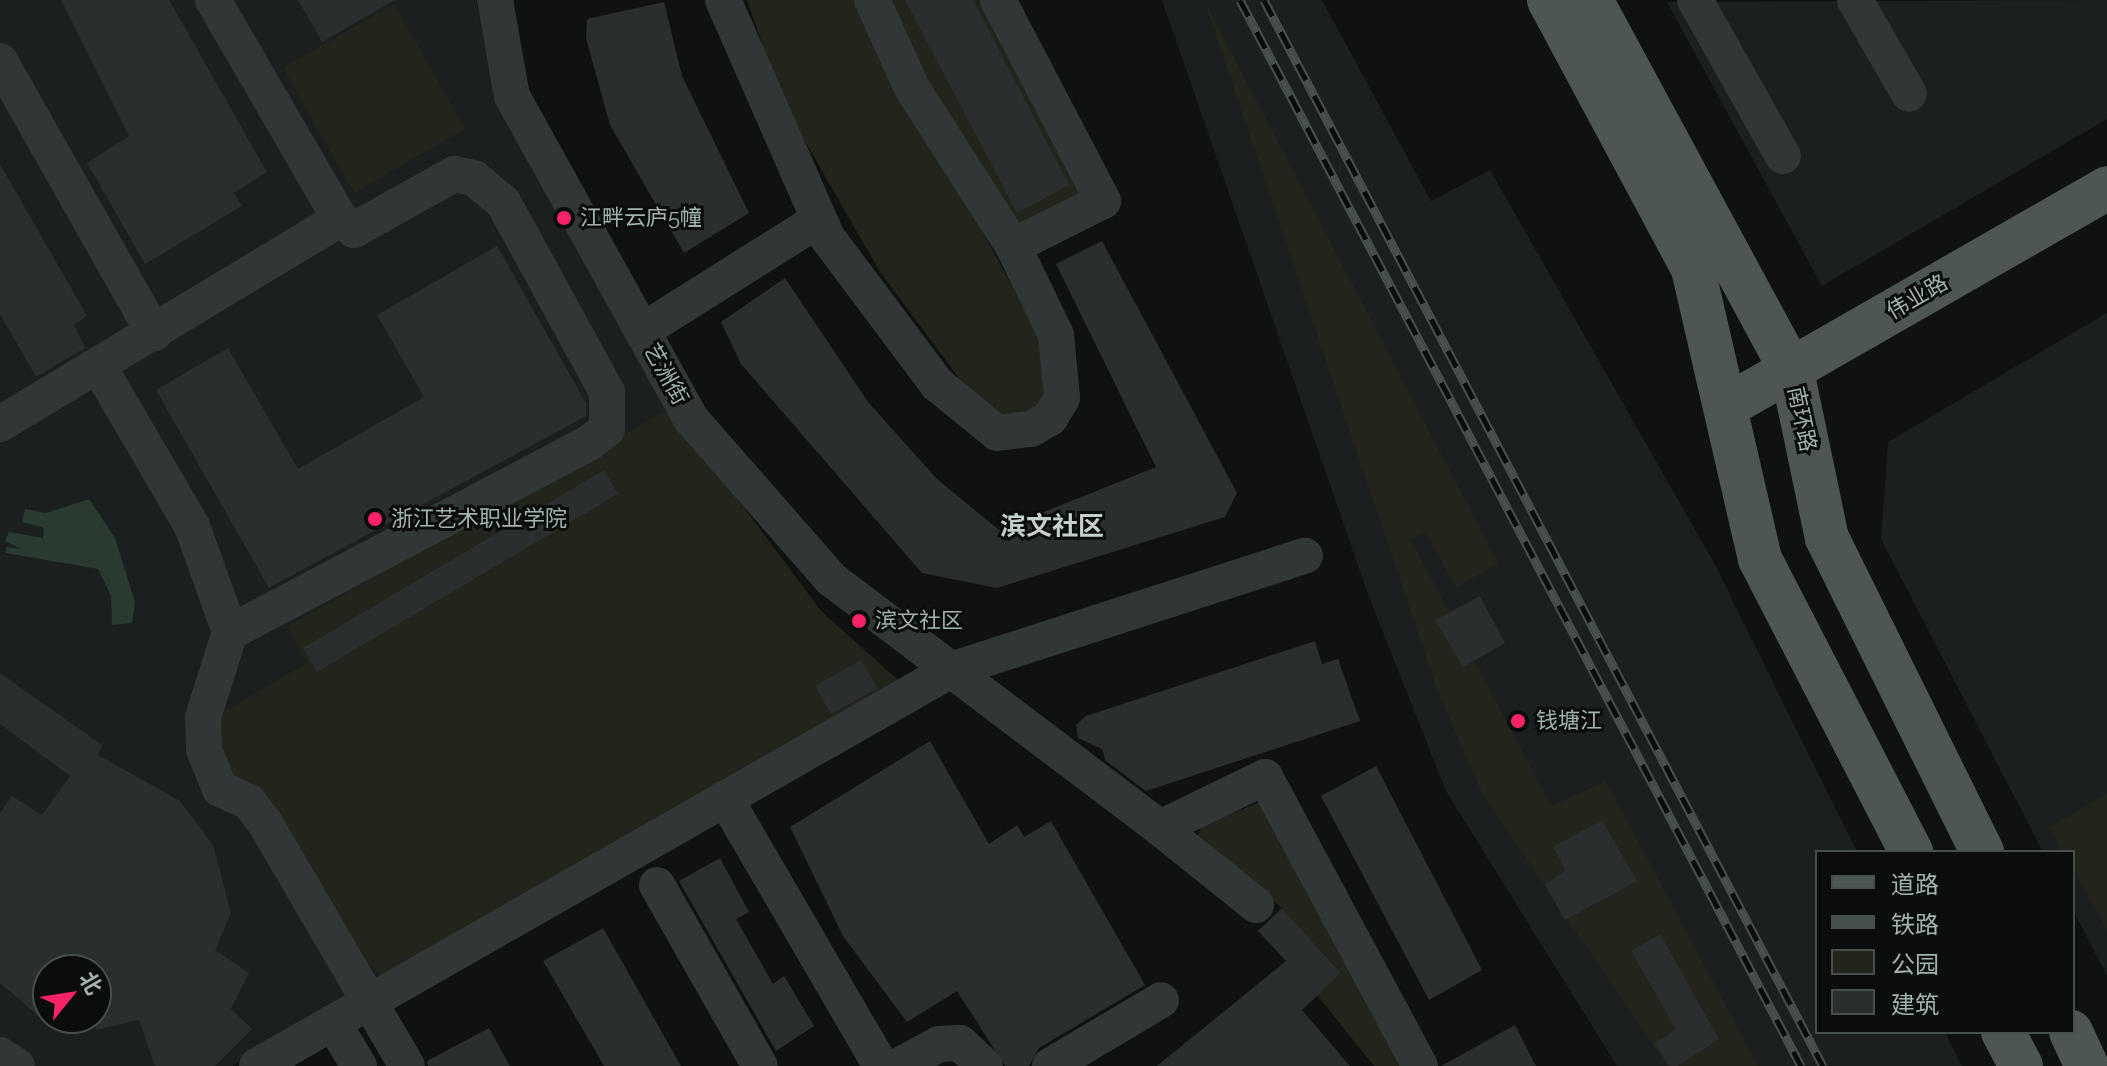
<!DOCTYPE html>
<html>
<head>
<meta charset="utf-8">
<style>
  body { margin:0 }
  #map { position:relative; width:2107px; height:1066px; overflow:hidden; background:#101212; font-family:Raleway,"Noto Sans SC",sans-serif }
  div>[style] { position:absolute }
  .built>* { inset:0; background:#1c1f1f }
  .green>* { inset:0; background:#23241c }
  .water>* { inset:0; background:#293a31 }
  .building>* { inset:0; background:#2b2e2e }
  .minor>* { height:36px; margin:-18px; padding:0 18px; transform-origin:18px; border-radius:18px; background:#313736 }
  .major>* { height:44px; margin:-22px; padding:0 22px; transform-origin:22px; border-radius:22px; background:#4d5654 }
  .rail>* { height:9px; margin-top:-4.5px; transform-origin:0; background:repeating-linear-gradient(90deg,#0b0d0d 0 18px,#48504e 0 36px); box-sizing:border-box; border-block:2px solid #48504e }
  .dots>* { width:22px; height:22px; translate:-50% -50%; box-sizing:border-box; border:4px solid #0b0d0d; border-radius:50% }
  span { translate:-50% -50%; white-space:nowrap; text-align:center; line-height:1.15; -webkit-text-stroke:6px #0b0d0d; paint-order:stroke }
  .poi-label { font-size:22px; color:#a1b3ae }
  .left { translate:0 -50%; text-align:left }
  .street-label { font-size:22px; color:#a1b3ae }
  .quarter-label { font-size:26px; color:#c2cfcc; font-weight:700 }
  .legend { position:absolute; left:1815px; top:850px; width:260px; height:184px; box-sizing:border-box; background:#0b0d0d; border:2px solid #474f4d; margin:0; padding:10px 14px; list-style:none; font-size:24px; color:#a1b3ae }
  .legend li { display:flex; align-items:center; gap:16px; height:40px }
  .legend b { width:40px; border:2px solid #474f4d }
  .north { position:absolute; left:32px; top:954px; width:80px; height:80px; box-sizing:border-box; background:#0b0d0d; border:2px solid #474f4d; border-radius:50%; rotate:60deg; font-size:22px; font-weight:700; line-height:32px; text-align:center; color:#a1b3ae }
  .north::after { content:''; display:block; margin:auto; width:28px; height:36px; background:#f72366; clip-path:polygon(50% 0,100% 100%,50% 72%,0 100%) }
</style>
</head>
<body>
<div id="map">
  <div class="built">
    <div style="clip-path:polygon(evenodd,0 0,476px 0,494px 95px,679px 426px,821px 611px,901px 683px,232px 1066px,0 1066px,0 0,48px 970px,96px 970px,96px 1018px,48px 1018px,48px 970px)"></div>
    <div style="clip-path:polygon(1162px 0,1322px 0,1431px 201px,1490px 170px,1713px 561px,1857px 852px,1817px 852px,1817px 1032px,1945px 1032px,1962px 1066px,1617px 1066px,1446px 791px,1369px 597px)"></div>
    <div style="clip-path:polygon(2107px 0,2107px 119px,1822px 286px,1667px 2px)"></div>
    <div style="clip-path:polygon(2107px 313px,2107px 976px,2073px 910px,2073px 852px,2043px 852px,1881px 539px,1888px 442px)"></div>
  </div>
  <div class="green">
    <div style="clip-path:polygon(747px 0,858px 0,1051px 359px,1045px 400px,1028px 414px,1008px 418px,962px 382px,880px 272px,782px 101px)"></div>
    <div style="clip-path:polygon(887px 0,988px 0,1090px 193px,1018px 230px,912px 57px)"></div>
    <div style="clip-path:polygon(1204px 0,1498px 563px,1456px 588px,1425px 531px,1411px 540px,1551px 806px,1606px 781px,1758px 1066px,1667px 1066px,1482px 793px,1438px 692px)"></div>
    <div style="clip-path:polygon(394px 4px,465px 129px,354px 193px,283px 68px)"></div>
    <div style="clip-path:polygon(670px 408px,821px 611px,901px 683px,384px 980px,238px 791px,211px 744px,221px 713px,307px 663px,287px 627px)"></div>
    <div style="clip-path:polygon(2107px 794px,2107px 930px,2073px 869px,2073px 852px,2063px 852px,2049px 827px)"></div>
    <div style="clip-path:polygon(1258px 803px,1268px 816px,1402px 1066px,1374px 1066px,1317px 995px,1341px 973px,1282px 908px,1197px 839px,1202px 825px)"></div>
  </div>
  <div class="water">
    <div style="clip-path:polygon(89px 499px,115px 538px,135px 602px,132px 623px,112px 625px,111px 596px,98px 569px,6px 553px,6px 547px,21px 549px,5px 541px,9px 532px,43px 538px,44px 528px,22px 522px,25px 509px,46px 513px)"></div>
  </div>
  <div class="building">
    <div style="clip-path:polygon(61px 0,169px 0,267px 172px,234px 193px,242px 206px,145px 264px,87px 163px,129px 136px)"></div>
    <div style="clip-path:polygon(298px 0,395px 0,322px 42px)"></div>
    <div style="clip-path:polygon(905px 0,973px 0,1069px 185px,1017px 213px)"></div>
    <div style="clip-path:polygon(664px 2px,682px 76px,749px 213px,684px 253px,610px 125px,586px 38px,587px 19px)"></div>
    <div style="clip-path:polygon(0 164px,87px 316px,74px 325px,85px 348px,36px 377px,0 314px)"></div>
    <div style="clip-path:polygon(1102px 241px,1237px 493px,1225px 517px,997px 588px,922px 573px,741px 364px,721px 322px,785px 278px,868px 402px,937px 479px,999px 530px,1156px 467px,1056px 264px)"></div>
    <div style="clip-path:polygon(497px 246px,586px 403px,586px 416px,269px 588px,156px 390px,228px 348px,298px 469px,424px 397px,377px 315px)"></div>
    <div style="clip-path:polygon(604px 470px,618px 494px,317px 672px,303px 648px)"></div>
    <div style="clip-path:polygon(1480px 596px,1505px 643px,1463px 667px,1435px 620px)"></div>
    <div style="clip-path:polygon(1315px 641px,1322px 664px,1338px 659px,1360px 721px,1146px 791px,1106px 761px,1102px 749px,1078px 738px,1076px 725px,1086px 716px)"></div>
    <div style="clip-path:polygon(861px 660px,878px 688px,831px 714px,815px 686px)"></div>
    <div style="clip-path:polygon(0 673px,102px 745px,98px 755px,180px 801px,213px 845px,231px 913px,215px 950px,249px 973px,231px 1009px,252px 1029px,215px 1066px,155px 1066px,139px 1020px,96px 1030px,96px 970px,48px 970px,48px 1024px,0 983px,0 813px,12px 796px,42px 815px,70px 776px,0 724px)"></div>
    <div style="clip-path:polygon(930px 741px,989px 844px,1017px 825px,1024px 837px,1051px 821px,1145px 985px,1039px 1048px,1029px 1066px,1005px 1066px,957px 991px,907px 1022px,843px 936px,790px 827px)"></div>
    <div style="clip-path:polygon(1376px 766px,1482px 970px,1429px 1000px,1321px 796px)"></div>
    <div style="clip-path:polygon(1602px 820px,1637px 881px,1565px 920px,1545px 885px,1566px 870px,1553px 847px)"></div>
    <div style="clip-path:polygon(720px 858px,749px 912px,736px 919px,773px 984px,784px 976px,814px 1026px,776px 1051px,679px 881px)"></div>
    <div style="clip-path:polygon(1282px 908px,1341px 973px,1302px 1010px,1350px 1066px,1157px 1066px,1286px 961px,1258px 931px)"></div>
    <div style="clip-path:polygon(603px 928px,681px 1066px,604px 1066px,543px 961px)"></div>
    <div style="clip-path:polygon(1660px 934px,1719px 1039px,1678px 1066px,1669px 1066px,1655px 1043px,1676px 1029px,1631px 951px)"></div>
    <div style="clip-path:polygon(1515px 1025px,1536px 1066px,1441px 1066px)"></div>
    <div style="clip-path:polygon(489px 1028px,510px 1066px,428px 1066px,427px 1061px)"></div>
  </div>
  <div class="minor">
    <div style="left:213px;top:0;width:253px;rotate:59.9deg"></div>
    <div style="left:340px;top:219px;width:18px;rotate:38deg"></div>
    <div style="left:354px;top:230px;width:115px;rotate:-29.2deg"></div>
    <div style="left:454px;top:174px;width:20px;rotate:11deg"></div>
    <div style="left:474px;top:178px;width:38px;rotate:40deg"></div>
    <div style="left:503px;top:202px;width:217px;rotate:61.3deg"></div>
    <div style="left:607px;top:392px;width:37px;rotate:90deg"></div>
    <div style="left:607px;top:429px;width:23px;rotate:142deg"></div>
    <div style="left:589px;top:443px;width:406px;rotate:152.2deg"></div>
    <div style="left:495px;top:0;width:97px;rotate:80deg"></div>
    <div style="left:512px;top:96px;width:369px;rotate:61deg"></div>
    <div style="left:691px;top:419px;width:213px;rotate:48.8deg"></div>
    <div style="left:831px;top:579px;width:413px;rotate:37.1deg"></div>
    <div style="left:1160px;top:828px;width:117px;rotate:-25.9deg"></div>
    <div style="left:1265px;top:777px;width:328px;rotate:61.8deg"></div>
    <div style="left:723px;top:0;width:259px;rotate:66.3deg"></div>
    <div style="left:827px;top:237px;width:184px;rotate:53.2deg"></div>
    <div style="left:937px;top:384px;width:77px;rotate:39.2deg"></div>
    <div style="left:997px;top:433px;width:34px;rotate:-7deg"></div>
    <div style="left:1031px;top:429px;width:22px;rotate:-30deg"></div>
    <div style="left:1050px;top:418px;width:23px;rotate:-59deg"></div>
    <div style="left:1062px;top:398px;width:63px;rotate:-95.4deg"></div>
    <div style="left:1056px;top:335px;width:99px;rotate:-115.8deg"></div>
    <div style="left:1013px;top:246px;width:188px;rotate:-122.6deg"></div>
    <div style="left:912px;top:88px;width:97px;rotate:-114.4deg"></div>
    <div style="left:998px;top:0;width:227px;rotate:62.4deg"></div>
    <div style="left:1103px;top:201px;width:101px;rotate:153.4deg"></div>
    <div style="left:1695px;top:0;width:179px;rotate:60.6deg"></div>
    <div style="left:1855px;top:0;width:108px;rotate:60.1deg"></div>
    <div style="left:0;top:61px;width:313px;rotate:60.5deg"></div>
    <div style="left:642px;top:331px;width:208px;rotate:-32.2deg"></div>
    <div style="left:99px;top:367px;width:184px;rotate:59.7deg"></div>
    <div style="left:192px;top:526px;width:113px;rotate:70.3deg"></div>
    <div style="left:230px;top:632px;width:89px;rotate:107.6deg"></div>
    <div style="left:203px;top:717px;width:33px;rotate:88deg"></div>
    <div style="left:204px;top:750px;width:42px;rotate:67.7deg"></div>
    <div style="left:220px;top:789px;width:32px;rotate:24deg"></div>
    <div style="left:249px;top:802px;width:26px;rotate:53deg"></div>
    <div style="left:265px;top:823px;width:281px;rotate:59.7deg"></div>
    <div style="left:0;top:424px;width:397px;rotate:-31.1deg"></div>
    <div style="left:725px;top:798px;width:310px;rotate:59.8deg"></div>
    <div style="left:1160px;top:828px;width:123px;rotate:38.7deg"></div>
    <div style="left:657px;top:885px;width:208px;rotate:60.4deg"></div>
    <div style="left:333px;top:1023px;width:50px;rotate:58.8deg"></div>
    <div style="left:0;top:1055px;width:20px;rotate:33deg"></div>
    <div style="left:257px;top:1066px;width:799px;rotate:-29.71deg"></div>
    <div style="left:951px;top:670px;width:372px;rotate:-17.9deg"></div>
    <div style="left:898px;top:1066px;width:47px;rotate:-28.2deg"></div>
    <div style="left:939px;top:1044px;width:21px;rotate:-3deg"></div>
    <div style="left:960px;top:1043px;width:34px;rotate:43deg"></div>
    <div style="left:1050px;top:1066px;width:129px;rotate:-30.7deg"></div>
  </div>
  <div class="major">
    <div style="left:1549px;top:0;width:305px;rotate:61.8deg"></div>
    <div style="left:1693px;top:269px;width:298px;rotate:77deg"></div>
    <div style="left:1760px;top:559px;width:330px;rotate:62.7deg"></div>
    <div style="left:1591px;top:0;width:422px;rotate:61.6deg"></div>
    <div style="left:1792px;top:371px;width:171px;rotate:78.2deg"></div>
    <div style="left:1827px;top:538px;width:350px;rotate:63.7deg"></div>
    <div style="left:1727px;top:406px;width:438px;rotate:-29.8deg"></div>
    <div style="left:2003px;top:1032px;width:38px;rotate:62deg"></div>
    <div style="left:2071px;top:1032px;width:38px;rotate:65deg"></div>
  </div>
  <div class="rail">
    <div style="left:1240px;top:0;width:1205px;rotate:62.24deg"></div>
    <div style="left:1264px;top:0;width:1204px;rotate:62.33deg"></div>
  </div>
  <div class="dots">
    <div style="left:564px;top:218px;background:#f72366"></div>
    <div style="left:375px;top:519px;background:#f72366"></div>
    <div style="left:859px;top:621px;background:#f72366"></div>
    <div style="left:1518px;top:721px;background:#f72366"></div>
  </div>
  <div class="poi-label">
    <span class="left" style="left:580px;top:218px">江畔云庐5幢</span>
    <span class="left" style="left:391px;top:519px">浙江艺术职业学院</span>
    <span class="left" style="left:875px;top:621px">滨文社区</span>
    <span class="left" style="left:1536px;top:721px">钱塘江</span>
  </div>
  <div class="street-label">
    <span style="left:1917px;top:297px;rotate:-30deg">伟业路</span>
    <span style="left:666px;top:374px;rotate:61deg">艺洲街</span>
    <span style="left:1802px;top:419px;rotate:78deg">南环路</span>
  </div>
  <div class="quarter-label">
    <span style="left:1052px;top:527px">滨文社区</span>
  </div>
  <ul class="legend">
  <li><b style="height:10px;background:#4d5654"></b>道路</li>
  <li><b style="height:10px;background:#48504e"></b>铁路</li>
  <li><b style="height:22px;background:#23241c"></b>公园</li>
  <li><b style="height:22px;background:#2b2e2e"></b>建筑</li>
  </ul>
  <div class="north">北</div>
</div>
</body>
</html>
